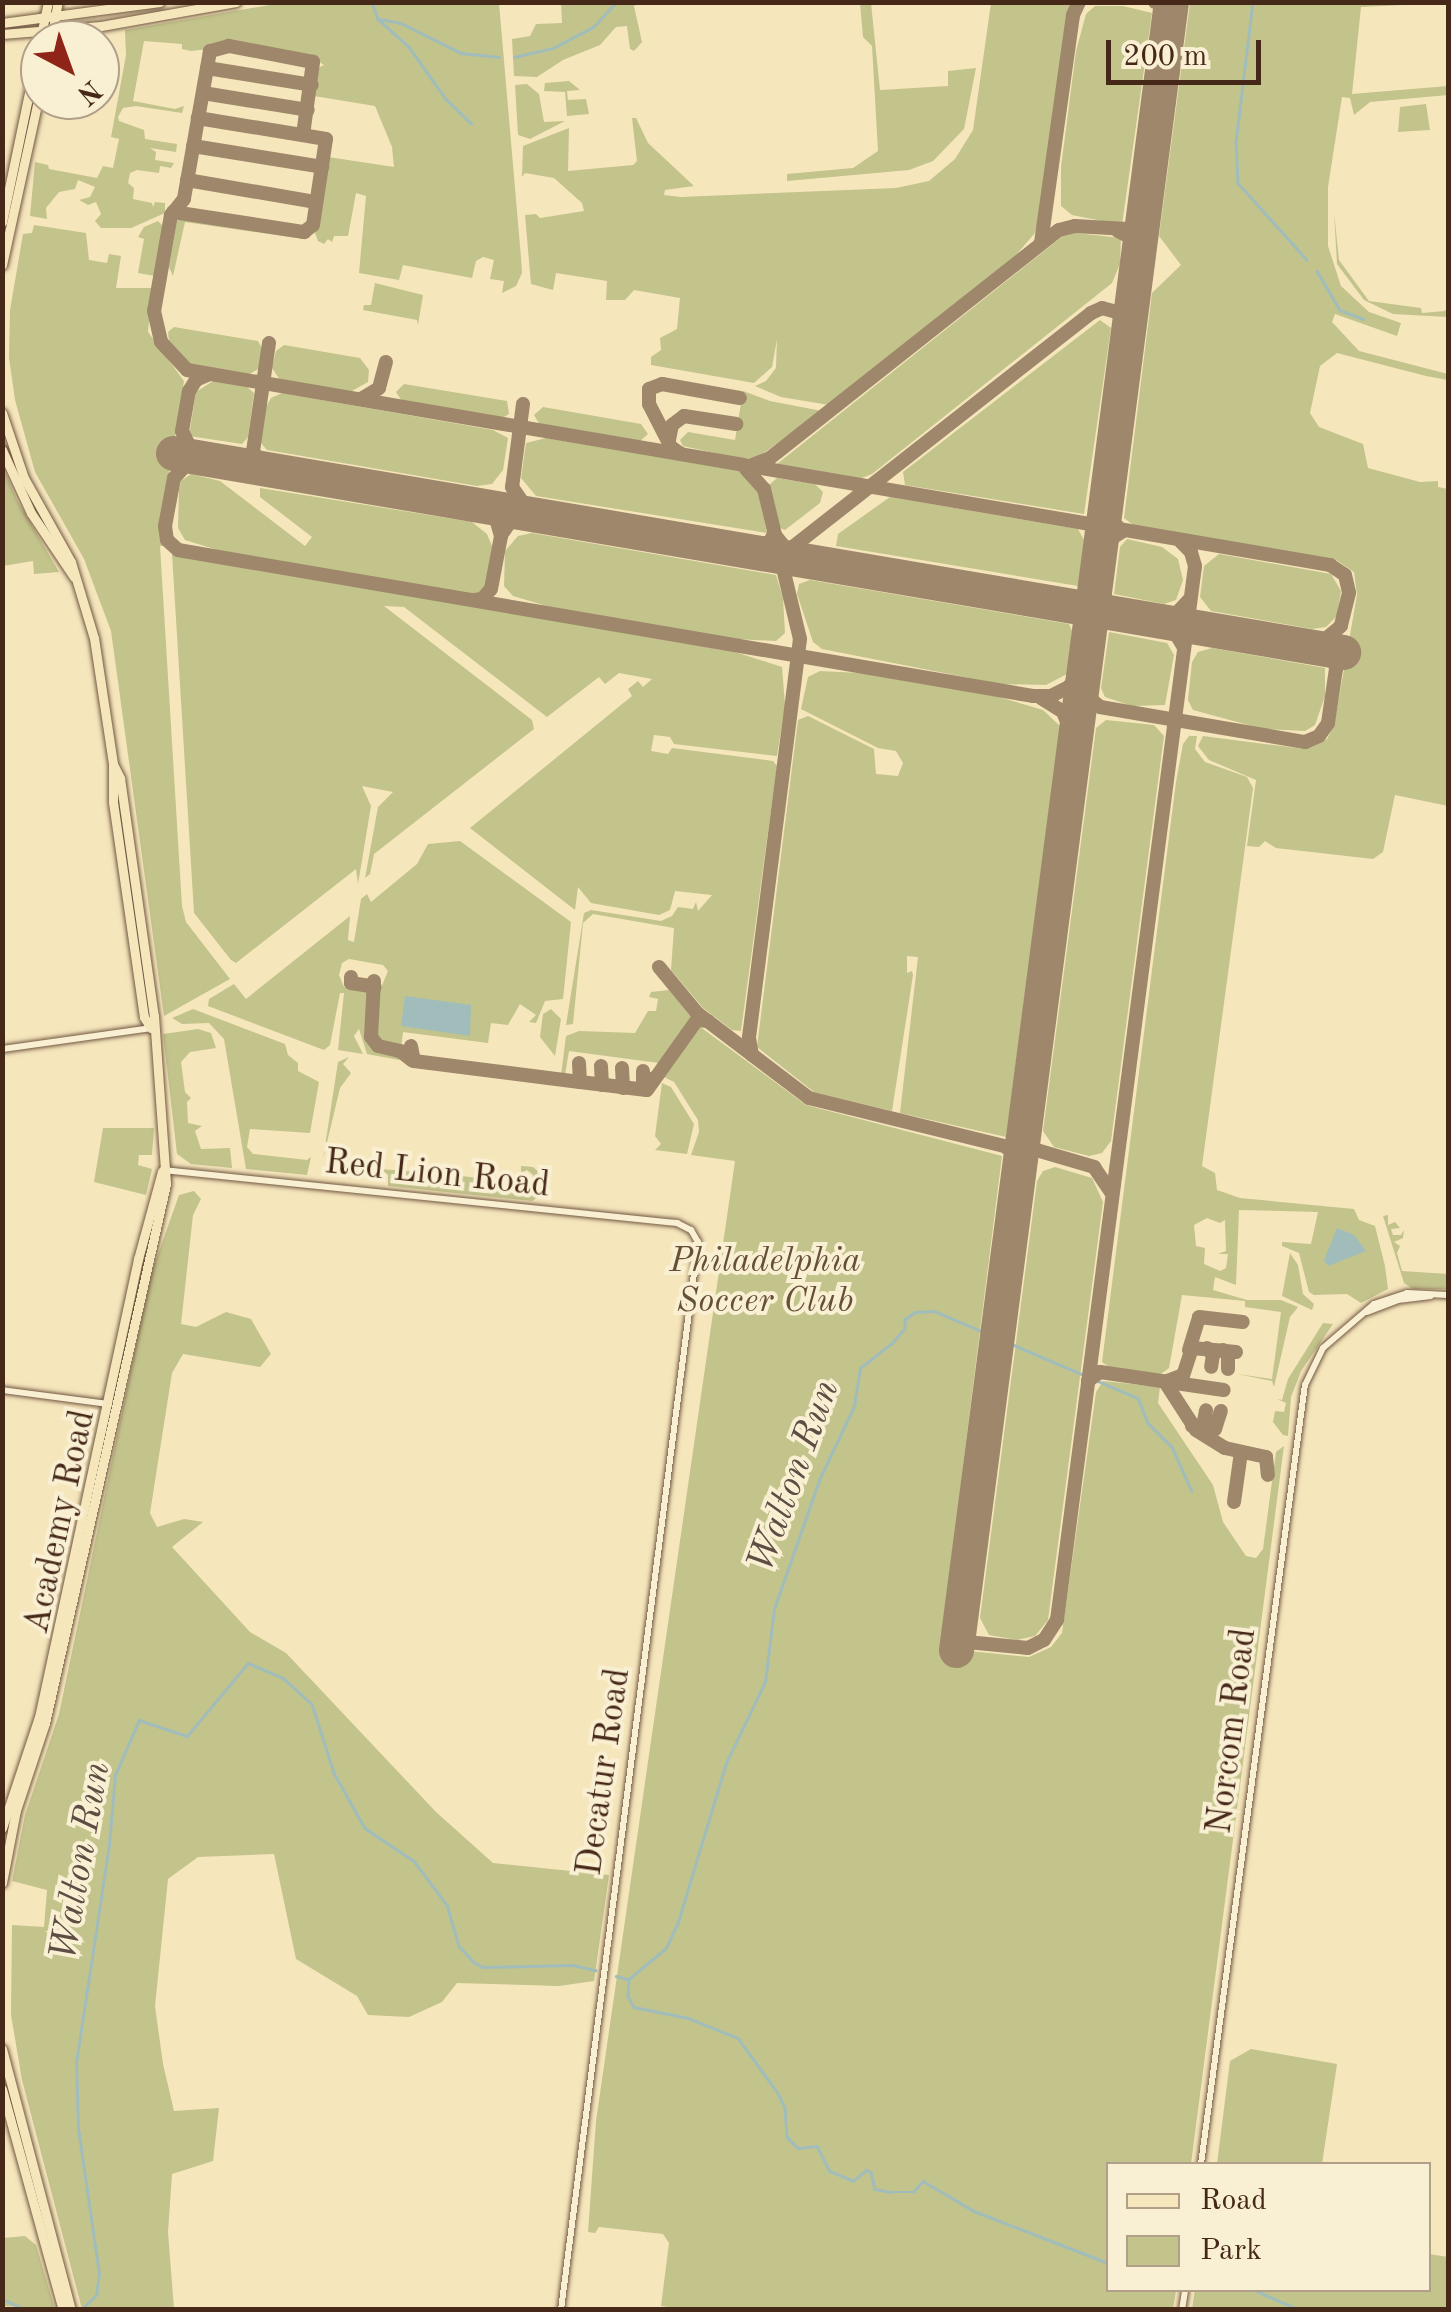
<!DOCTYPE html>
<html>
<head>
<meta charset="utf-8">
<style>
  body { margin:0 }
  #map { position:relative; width:1451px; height:2312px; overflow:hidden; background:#f6e6bc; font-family:"Old Standard TT",serif }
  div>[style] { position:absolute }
  .green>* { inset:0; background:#c3c38c }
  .water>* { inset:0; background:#a1bdbb }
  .stream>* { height:2.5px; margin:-1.25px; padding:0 1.25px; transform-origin:1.25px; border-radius:1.25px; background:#a1bdbb }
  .taxiway>* { height:14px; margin:-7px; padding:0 7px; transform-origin:7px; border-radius:7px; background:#9e876a }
  .runway>* { height:35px; margin:-17.5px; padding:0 17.5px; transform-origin:17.5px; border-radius:17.5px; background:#9e876a }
  .roads { filter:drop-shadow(0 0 2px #725842) drop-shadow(0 0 2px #725842) }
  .minor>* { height:6px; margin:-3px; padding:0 3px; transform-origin:3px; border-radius:3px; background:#f9efd3 }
  .major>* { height:9px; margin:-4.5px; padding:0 4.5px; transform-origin:4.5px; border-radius:4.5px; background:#f6e6bc }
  span { translate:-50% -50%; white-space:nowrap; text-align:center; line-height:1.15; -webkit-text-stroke:8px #f9efd3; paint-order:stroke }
  .street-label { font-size:35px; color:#462819 }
  .park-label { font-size:35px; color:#654f36; font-style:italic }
  .water-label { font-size:38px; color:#5d4d42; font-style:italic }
  .frame { position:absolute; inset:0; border:5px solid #462819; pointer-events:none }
  .legend { position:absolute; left:1106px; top:2162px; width:325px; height:130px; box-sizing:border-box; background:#f9efd3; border:2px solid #b19f89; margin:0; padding:12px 18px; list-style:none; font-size:30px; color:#462819 }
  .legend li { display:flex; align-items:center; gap:20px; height:50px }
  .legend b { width:50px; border:2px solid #b19f89 }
  .north { position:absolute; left:20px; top:20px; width:100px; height:100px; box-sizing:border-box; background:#f9efd3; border:2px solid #b19f89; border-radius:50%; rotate:139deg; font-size:28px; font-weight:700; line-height:40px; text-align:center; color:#462819 }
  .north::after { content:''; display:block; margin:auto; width:35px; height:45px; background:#8f2418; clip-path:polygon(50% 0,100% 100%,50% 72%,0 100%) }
  .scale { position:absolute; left:1106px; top:40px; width:155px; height:45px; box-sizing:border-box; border:5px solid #462819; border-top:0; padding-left:12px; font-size:30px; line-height:35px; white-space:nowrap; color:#462819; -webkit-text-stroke:8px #f9efd3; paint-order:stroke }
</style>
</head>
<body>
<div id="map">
  <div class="green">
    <div style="clip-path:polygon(287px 2px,499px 3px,521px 257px,522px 273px,516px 286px,502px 293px,504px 281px,490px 279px,494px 260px,483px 257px,476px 261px,472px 278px,403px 265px,399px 280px,359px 273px,366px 196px,356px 193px,348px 236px,334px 236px,332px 242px,328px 239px,324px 244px,318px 241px,315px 233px,328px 157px,394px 167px,392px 147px,375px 106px,314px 96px,318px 68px,324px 65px,311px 56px,243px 45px,191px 51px,182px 49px,182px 44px,144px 41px,133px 101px,175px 109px,184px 106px,182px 113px,136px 106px,123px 108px,118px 117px,119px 121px,144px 130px,145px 139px,177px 144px,176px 152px,150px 148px,156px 152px,155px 160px,174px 163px,171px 168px,160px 166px,159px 173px,137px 170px,130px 173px,128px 183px,134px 188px,133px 199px,152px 203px,153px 207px,155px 202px,165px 203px,165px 213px,131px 228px,101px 228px,95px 221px,101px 214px,96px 202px,88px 205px,79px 200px,90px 197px,95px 187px,78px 180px,75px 189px,59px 192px,46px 208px,47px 219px,30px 216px,35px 162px,48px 165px,49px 169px,97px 178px,103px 166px,113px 168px,119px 139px,111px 137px,126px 55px,125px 30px)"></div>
    <div style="clip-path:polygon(561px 3px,640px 3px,634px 6px,642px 42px,634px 51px,630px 49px,627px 26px,616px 27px,600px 45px,563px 60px,537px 77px,514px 76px,512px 39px,530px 36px,536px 24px,562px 23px)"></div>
    <div style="clip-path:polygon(860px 3px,871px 3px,880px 90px,948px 86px,948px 71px,976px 68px,964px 129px,933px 161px,909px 170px,787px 181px,787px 174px,853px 168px,878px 151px,872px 46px,863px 37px)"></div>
    <div style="clip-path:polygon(991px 3px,1073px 3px,1044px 198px,1035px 233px,1010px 262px,829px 405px,781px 397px,755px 386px,766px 381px,776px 368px,777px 339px,772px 367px,754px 383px,651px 365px,651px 357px,661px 350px,660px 338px,677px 329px,680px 298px,634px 290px,625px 300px,606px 300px,607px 281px,556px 273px,553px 290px,531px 284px,525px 215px,536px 214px,540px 218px,584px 211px,582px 203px,554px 178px,525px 173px,522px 177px,523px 146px,569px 128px,568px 171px,633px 165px,637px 161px,632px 118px,636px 118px,648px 143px,694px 186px,665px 190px,664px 195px,681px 197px,896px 188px,929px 181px,955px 159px,973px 130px)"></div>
    <div style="clip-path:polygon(1190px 3px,1448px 3px,1361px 7px,1352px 94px,1448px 86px,1448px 95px,1370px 102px,1354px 115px,1350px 98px,1342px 97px,1328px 187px,1328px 246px,1341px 286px,1369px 312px,1401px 323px,1397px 336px,1335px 314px,1332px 322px,1359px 351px,1448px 374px,1448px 380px,1426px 376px,1337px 353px,1320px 366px,1310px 413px,1319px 427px,1363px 444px,1368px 468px,1420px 482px,1438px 481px,1438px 487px,1448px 489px,1448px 806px,1395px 795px,1383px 852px,1373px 859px,1276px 848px,1265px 841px,1259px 847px,1247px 846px,1256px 780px,1209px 760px,1198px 746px,1203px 736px,1304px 749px,1327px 739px,1334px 726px,1357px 595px,1354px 572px,1336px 560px,1136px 527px,1124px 518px,1152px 293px,1181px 265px,1159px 236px)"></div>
    <div style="clip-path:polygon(1095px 6px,1123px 6px,1152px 13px,1122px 225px,1072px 215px,1061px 206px,1061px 167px,1076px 51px,1086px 14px)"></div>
    <div style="clip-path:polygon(569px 81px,580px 90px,567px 91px,568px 100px,586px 99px,589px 114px,567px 116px,565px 92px,544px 91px,545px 83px)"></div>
    <div style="clip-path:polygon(527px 84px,539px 94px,544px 122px,565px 121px,530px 139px,518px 135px,515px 85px)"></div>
    <div style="clip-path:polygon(1426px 104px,1430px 130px,1398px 132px,1400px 107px)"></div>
    <div style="clip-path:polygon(1334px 212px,1339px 260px,1369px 301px,1421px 308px,1422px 313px,1445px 311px,1448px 306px,1448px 317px,1393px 314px,1364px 300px,1337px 264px)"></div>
    <div style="clip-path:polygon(183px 215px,302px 236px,304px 239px,185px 222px,173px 276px,169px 267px,177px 221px)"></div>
    <div style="clip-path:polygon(158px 221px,163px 226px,155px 276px,138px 273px,144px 239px,138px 237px,144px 227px)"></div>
    <div style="clip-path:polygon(34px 225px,86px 233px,89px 260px,107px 263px,109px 254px,121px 256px,116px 288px,152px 288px,148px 332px,184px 381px,160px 530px,164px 546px,160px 546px,182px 906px,186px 922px,230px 979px,164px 1016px,111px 631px,84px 559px,35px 472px,15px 400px,9px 358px,10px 310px,23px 234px,32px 233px)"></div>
    <div style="clip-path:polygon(1076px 233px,1121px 238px,1120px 264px,1112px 283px,872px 474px,859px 479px,777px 464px,1063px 236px)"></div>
    <div style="clip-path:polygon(375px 283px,423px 295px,418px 325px,417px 320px,363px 310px,364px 305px,371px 305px)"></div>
    <div style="clip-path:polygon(1100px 320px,1111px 328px,1084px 514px,905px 485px,903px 472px)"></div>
    <div style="clip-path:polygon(174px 327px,258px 341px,263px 350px,260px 368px,248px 375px,190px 365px,169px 341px,168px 332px)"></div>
    <div style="clip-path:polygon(284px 345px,360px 358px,369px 370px,368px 382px,350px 392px,280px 380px,272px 368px,276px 351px)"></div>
    <div style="clip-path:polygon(213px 381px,247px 387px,254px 393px,248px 437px,242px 444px,189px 436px,196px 392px)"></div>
    <div style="clip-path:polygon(404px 384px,507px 401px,509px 414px,502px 418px,402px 401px,396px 392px)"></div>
    <div style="clip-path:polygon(743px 391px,770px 401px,822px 411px,758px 457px,741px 459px,683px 446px,680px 440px,688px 432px,735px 440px)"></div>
    <div style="clip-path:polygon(282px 393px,493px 430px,508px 438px,503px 470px,492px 484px,477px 486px,267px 450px,260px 442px,266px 407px,271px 398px)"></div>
    <div style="clip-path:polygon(543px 407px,641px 424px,648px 434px,639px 442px,540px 425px,534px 415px)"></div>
    <div style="clip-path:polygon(546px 438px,739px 471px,757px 487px,767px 533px,536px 496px,521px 478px,526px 443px)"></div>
    <div style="clip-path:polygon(2px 465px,17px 500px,59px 572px,34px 574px,33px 561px,3px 566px)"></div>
    <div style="clip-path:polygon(191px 474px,220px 481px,305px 546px,312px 537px,260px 497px,260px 488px,472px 522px,487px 534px,492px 546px,486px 587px,474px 595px,227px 553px,185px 540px,178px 528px,179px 489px,181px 481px)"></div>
    <div style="clip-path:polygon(777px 478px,815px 484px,823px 492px,820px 503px,785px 530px,780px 528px,769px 485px)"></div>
    <div style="clip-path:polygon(890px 497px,1078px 529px,1084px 540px,1078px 586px,836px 546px,838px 534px)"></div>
    <div style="clip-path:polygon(532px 533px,776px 575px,783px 598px,785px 633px,776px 641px,736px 639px,550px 607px,513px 596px,504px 586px,505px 551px,518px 536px)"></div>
    <div style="clip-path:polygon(1127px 539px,1162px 547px,1178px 559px,1183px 580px,1176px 600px,1164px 604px,1114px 594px,1120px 547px)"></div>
    <div style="clip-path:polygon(172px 554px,735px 652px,782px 667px,785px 705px,777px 756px,674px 744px,670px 737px,654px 735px,651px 751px,668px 754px,672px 748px,773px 761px,777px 766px,741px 1031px,732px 1030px,703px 1008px,671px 970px,674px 928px,593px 914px,583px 923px,573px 1024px,566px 1025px,584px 913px,591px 910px,661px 921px,672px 916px,678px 907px,693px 909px,696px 902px,698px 911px,712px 895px,675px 891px,670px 910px,659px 915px,591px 903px,578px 887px,575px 910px,470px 828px,632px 696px,628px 689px,638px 681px,643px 687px,652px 679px,619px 673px,605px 684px,599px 677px,547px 717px,404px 607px,384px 606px,532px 720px,534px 729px,374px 854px,370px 874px,365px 878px,378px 807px,393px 792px,362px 786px,371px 806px,358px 884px,356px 869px,236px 963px,231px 960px,194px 913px)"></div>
    <div style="clip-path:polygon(1219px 554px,1331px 574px,1341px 591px,1337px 616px,1326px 627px,1312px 629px,1211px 611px,1200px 597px,1204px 566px)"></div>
    <div style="clip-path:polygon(810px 580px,1069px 624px,1072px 631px,1067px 674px,1046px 685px,1000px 684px,822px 649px,813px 642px,797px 594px,799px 584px)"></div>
    <div style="clip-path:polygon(1109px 632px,1167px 643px,1174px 655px,1165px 705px,1132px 706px,1105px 697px,1101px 688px)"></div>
    <div style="clip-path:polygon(1212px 648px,1325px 668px,1325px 696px,1315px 725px,1305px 731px,1263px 729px,1193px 710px,1188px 700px,1192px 662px,1198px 652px)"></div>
    <div style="clip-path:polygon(820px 671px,860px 673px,996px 696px,1043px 710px,1060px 726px,1006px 1137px,900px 1113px,918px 957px,907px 956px,907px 973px,912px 971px,913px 975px,892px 1111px,814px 1092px,757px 1047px,798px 720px,808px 716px,874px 749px,876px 774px,898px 776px,903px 763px,896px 751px,878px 748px,801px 709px,808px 677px)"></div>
    <div style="clip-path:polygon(1106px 720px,1154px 725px,1164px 736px,1111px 1141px,1102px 1153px,1089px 1156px,1054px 1147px,1043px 1131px,1096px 728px)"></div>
    <div style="clip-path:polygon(evenodd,1189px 736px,1197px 736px,1195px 749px,1205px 762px,1247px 777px,1253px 788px,1202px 1166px,1215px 1173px,1217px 1190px,1240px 1198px,1354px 1209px,1359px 1220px,1375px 1226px,1385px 1266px,1388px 1289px,1361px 1303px,1347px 1294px,1314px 1295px,1309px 1292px,1299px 1253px,1282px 1246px,1282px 1242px,1311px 1244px,1318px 1212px,1239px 1210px,1236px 1285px,1215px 1277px,1213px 1290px,1247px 1300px,1281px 1300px,1298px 1307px,1290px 1317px,1274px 1387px,1272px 1381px,1237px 1374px,1272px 1379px,1281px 1312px,1245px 1307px,1245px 1301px,1182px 1295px,1169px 1368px,1161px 1374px,1111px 1368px,1102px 1362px,1176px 782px,1183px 744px,1189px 736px,1207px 1218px,1220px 1223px,1225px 1220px,1226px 1251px,1218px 1254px,1228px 1254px,1226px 1268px,1220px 1271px,1204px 1264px,1205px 1248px,1196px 1246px,1194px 1225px,1207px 1218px)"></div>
    <div style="clip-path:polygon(460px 841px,571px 922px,563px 999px,545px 1001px,536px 1023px,529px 1022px,536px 1015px,520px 1004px,508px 1025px,491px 1023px,488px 1043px,403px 1032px,401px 1048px,383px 1045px,373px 1028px,379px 993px,388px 971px,383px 965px,349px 959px,342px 963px,339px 975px,344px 987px,373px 992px,369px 1039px,378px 1050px,400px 1054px,399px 1060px,367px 1054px,359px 1029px,354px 1036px,363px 1054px,338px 1050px,344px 993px,340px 993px,330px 1045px,324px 1050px,208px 1006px,209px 999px,234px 984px,246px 999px,350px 916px,348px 940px,354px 942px,361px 899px,367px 894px,371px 902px,417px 864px,428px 844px)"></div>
    <div style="clip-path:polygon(669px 990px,694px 1019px,659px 1063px,569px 1051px,565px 1075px,561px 1075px,566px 1036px,579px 1031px,635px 1033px,648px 1011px,656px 1011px,658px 999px,649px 997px,651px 992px)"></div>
    <div style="clip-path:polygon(193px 1009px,285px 1044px,288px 1055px,298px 1063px,298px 1071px,319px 1082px,310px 1133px,250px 1129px,247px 1147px,253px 1154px,307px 1160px,311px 1157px,307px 1175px,246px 1169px,224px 1039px,209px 1023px,182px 1024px,172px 1018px)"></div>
    <div style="clip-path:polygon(551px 1009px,561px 1019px,555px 1056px,540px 1037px,543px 1014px)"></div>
    <div style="clip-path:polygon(699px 1026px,806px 1105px,1002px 1156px,940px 1648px,1029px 1657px,1051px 1647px,1062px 1633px,1096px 1392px,1103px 1381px,1160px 1387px,1158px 1403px,1213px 1485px,1223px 1522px,1246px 1556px,1256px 1558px,1263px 1549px,1276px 1452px,1284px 1446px,1191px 2164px,1108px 2164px,1108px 2290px,1176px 2290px,1173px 2309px,685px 2309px,661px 2306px,669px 2243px,663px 2234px,599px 2227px,595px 2233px,588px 2232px,596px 2121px,735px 1161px,691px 1155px,699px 1132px,698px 1120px,674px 1082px,662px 1076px)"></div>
    <div style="clip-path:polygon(198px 1029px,211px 1033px,216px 1048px,190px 1052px,181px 1062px,185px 1092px,191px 1098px,187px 1102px,188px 1123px,202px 1126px,195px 1131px,201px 1149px,230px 1148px,232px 1168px,191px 1164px,177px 1154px,163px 1034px)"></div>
    <div style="clip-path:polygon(349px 1057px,343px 1064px,351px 1073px,340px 1088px,323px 1159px,338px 1062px)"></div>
    <div style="clip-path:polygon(662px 1083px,671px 1087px,694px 1124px,687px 1154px,655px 1150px,661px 1144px,655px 1136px)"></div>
    <div style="clip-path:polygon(103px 1128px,154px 1128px,152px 1155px,139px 1155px,138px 1165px,152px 1169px,146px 1195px,94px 1182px)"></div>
    <div style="clip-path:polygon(521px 1166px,533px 1167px,540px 1173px,537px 1198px,532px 1201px,388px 1186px,388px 1175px,381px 1169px,417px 1172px,432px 1169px,434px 1173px,531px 1184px,533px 1175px,527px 1170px,521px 1173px)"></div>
    <div style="clip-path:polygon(1055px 1167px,1092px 1178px,1103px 1202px,1048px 1620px,1035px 1636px,1017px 1640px,989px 1635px,980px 1618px,1037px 1181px,1043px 1171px)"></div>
    <div style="clip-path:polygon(194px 1191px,201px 1199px,193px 1215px,181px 1324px,196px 1327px,226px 1312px,251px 1319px,271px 1354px,260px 1367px,183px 1354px,172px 1373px,150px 1513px,157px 1527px,184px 1519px,203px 1522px,172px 1547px,250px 1632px,286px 1653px,436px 1812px,493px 1863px,609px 1875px,594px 1981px,559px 1986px,457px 1983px,442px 2002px,409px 2017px,368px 2015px,357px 1996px,296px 1959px,274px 1854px,198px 1857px,168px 1879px,155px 2006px,163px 2064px,174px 2111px,219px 2108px,213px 2161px,172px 2174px,168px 2232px,174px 2309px,82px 2309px,22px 2080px,11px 2015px,12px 1925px,44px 1927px,47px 1890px,12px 1881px,25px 1815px,59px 1714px,151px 1274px,179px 1195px)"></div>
    <div style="clip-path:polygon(1388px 1215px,1388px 1225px,1395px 1222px,1400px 1228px,1391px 1229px,1393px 1235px,1401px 1235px,1404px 1230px,1403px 1238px,1394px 1242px,1400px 1246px,1397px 1253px,1402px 1271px,1448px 1274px,1448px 1289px,1413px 1289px,1404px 1283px,1383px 1216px)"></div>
    <div style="clip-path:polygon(1290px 1253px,1298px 1265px,1303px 1294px,1314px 1304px,1312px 1310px,1282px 1296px)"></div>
    <div style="clip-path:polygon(1323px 1323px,1333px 1324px,1301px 1371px,1291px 1397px,1288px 1436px,1283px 1435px,1273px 1422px,1275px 1411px,1284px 1412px,1286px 1403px,1277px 1399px,1282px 1400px,1288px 1379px)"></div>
    <div style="clip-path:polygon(1251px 2049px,1337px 2064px,1322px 2164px,1217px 2164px,1230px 2061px)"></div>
    <div style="clip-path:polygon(25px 2236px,36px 2245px,55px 2309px,3px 2306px,3px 2238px)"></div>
    <div style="clip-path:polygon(1429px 2254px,1448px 2257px,1448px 2309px,1192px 2309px,1195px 2290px,1428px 2290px)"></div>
  </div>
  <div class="water">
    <div style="clip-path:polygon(405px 996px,471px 1005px,470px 1036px,401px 1026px)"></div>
    <div style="clip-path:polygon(1337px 1228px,1354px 1235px,1366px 1251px,1328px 1266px,1324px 1260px)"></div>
  </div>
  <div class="stream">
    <div style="left:372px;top:2px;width:18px;rotate:71deg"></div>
    <div style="left:378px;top:19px;width:42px;rotate:42.1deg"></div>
    <div style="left:409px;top:47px;width:64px;rotate:54.6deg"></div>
    <div style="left:446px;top:99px;width:35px;rotate:44deg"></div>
    <div style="left:1253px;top:2px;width:141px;rotate:96.9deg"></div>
    <div style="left:1236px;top:142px;width:41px;rotate:87.2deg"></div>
    <div style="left:1238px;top:183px;width:103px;rotate:48.1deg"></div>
    <div style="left:380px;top:19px;width:21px;rotate:11deg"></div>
    <div style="left:401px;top:23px;width:67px;rotate:26.6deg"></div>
    <div style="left:461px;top:53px;width:38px;rotate:6deg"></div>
    <div style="left:514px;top:57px;width:40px;rotate:-13deg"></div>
    <div style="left:553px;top:48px;width:45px;rotate:-27.7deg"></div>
    <div style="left:593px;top:27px;width:34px;rotate:-47deg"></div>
    <div style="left:1317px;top:271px;width:45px;rotate:59.5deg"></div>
    <div style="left:1340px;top:310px;width:25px;rotate:21deg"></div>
    <div style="left:616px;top:1976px;width:11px;rotate:15deg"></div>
    <div style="left:629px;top:1979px;width:48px;rotate:-40deg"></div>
    <div style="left:666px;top:1948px;width:29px;rotate:-65deg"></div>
    <div style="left:678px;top:1922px;width:166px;rotate:-73.2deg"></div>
    <div style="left:726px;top:1763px;width:90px;rotate:-64.3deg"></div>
    <div style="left:765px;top:1682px;width:74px;rotate:-83deg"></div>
    <div style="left:774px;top:1609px;width:139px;rotate:-70.7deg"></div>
    <div style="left:820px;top:1478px;width:80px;rotate:-64.7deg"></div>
    <div style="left:854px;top:1406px;width:38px;rotate:-81deg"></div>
    <div style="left:860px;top:1368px;width:39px;rotate:-38deg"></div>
    <div style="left:891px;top:1344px;width:20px;rotate:-49deg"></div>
    <div style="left:904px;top:1329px;width:10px;rotate:-84deg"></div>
    <div style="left:905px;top:1319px;width:12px;rotate:-35deg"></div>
    <div style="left:915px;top:1312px;width:19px;rotate:-3deg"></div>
    <div style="left:934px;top:1311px;width:222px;rotate:23.1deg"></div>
    <div style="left:1138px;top:1398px;width:27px;rotate:68deg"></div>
    <div style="left:1148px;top:1423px;width:34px;rotate:45deg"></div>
    <div style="left:1172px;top:1447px;width:48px;rotate:65.6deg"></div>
    <div style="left:629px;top:1981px;width:15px;rotate:94deg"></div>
    <div style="left:628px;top:1996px;width:13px;rotate:61deg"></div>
    <div style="left:634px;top:2007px;width:55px;rotate:11.5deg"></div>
    <div style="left:688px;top:2018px;width:54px;rotate:21.8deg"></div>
    <div style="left:738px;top:2038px;width:68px;rotate:54deg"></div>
    <div style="left:778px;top:2093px;width:17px;rotate:65deg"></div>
    <div style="left:785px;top:2108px;width:29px;rotate:86deg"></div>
    <div style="left:787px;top:2137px;width:16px;rotate:45deg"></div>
    <div style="left:798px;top:2148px;width:19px;rotate:-6deg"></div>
    <div style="left:817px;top:2146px;width:28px;rotate:63deg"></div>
    <div style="left:830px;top:2171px;width:25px;rotate:23deg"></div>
    <div style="left:853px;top:2181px;width:17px;rotate:-40deg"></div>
    <div style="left:866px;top:2170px;width:5px;rotate:22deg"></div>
    <div style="left:871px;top:2172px;width:17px;rotate:77deg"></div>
    <div style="left:875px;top:2189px;width:16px;rotate:11deg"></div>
    <div style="left:891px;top:2192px;width:22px"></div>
    <div style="left:913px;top:2192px;width:15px;rotate:-48deg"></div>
    <div style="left:923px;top:2181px;width:59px;rotate:30.5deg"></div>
    <div style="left:974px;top:2211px;width:144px;rotate:21.2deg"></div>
    <div style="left:1254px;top:2290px;width:50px;rotate:23.5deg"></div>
    <div style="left:2px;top:2299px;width:27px;rotate:24deg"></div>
    <div style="left:85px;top:2306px;width:16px;rotate:-45deg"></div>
    <div style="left:96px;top:2295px;width:21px;rotate:-82deg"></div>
    <div style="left:99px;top:2274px;width:147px;rotate:-98.2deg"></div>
    <div style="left:78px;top:2129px;width:66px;rotate:-91.7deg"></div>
    <div style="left:76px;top:2063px;width:221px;rotate:-81.4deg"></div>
    <div style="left:109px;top:1844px;width:69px;rotate:-85deg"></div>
    <div style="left:115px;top:1775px;width:60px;rotate:-66.4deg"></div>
    <div style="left:139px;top:1720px;width:51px;rotate:18.4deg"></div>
    <div style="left:187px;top:1736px;width:95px;rotate:-50.1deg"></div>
    <div style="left:248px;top:1663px;width:38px;rotate:23deg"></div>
    <div style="left:283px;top:1678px;width:39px;rotate:42deg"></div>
    <div style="left:312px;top:1704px;width:72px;rotate:72.3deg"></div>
    <div style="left:334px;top:1773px;width:63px;rotate:60.6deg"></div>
    <div style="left:365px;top:1828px;width:59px;rotate:34deg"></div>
    <div style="left:414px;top:1861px;width:55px;rotate:53.1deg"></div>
    <div style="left:447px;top:1905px;width:43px;rotate:73.7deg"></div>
    <div style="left:459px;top:1946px;width:23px;rotate:47deg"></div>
    <div style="left:475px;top:1963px;width:9px;rotate:27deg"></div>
    <div style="left:483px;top:1967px;width:90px;rotate:-1.3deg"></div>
    <div style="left:573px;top:1965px;width:23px;rotate:13deg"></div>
  </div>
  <div class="taxiway">
    <div style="left:1155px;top:2px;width:16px;rotate:11deg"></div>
    <div style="left:207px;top:68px;width:106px;rotate:9.2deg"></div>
    <div style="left:203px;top:93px;width:106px;rotate:9.2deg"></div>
    <div style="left:303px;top:135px;width:74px;rotate:-82.2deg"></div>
    <div style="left:313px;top:62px;width:86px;rotate:-169.2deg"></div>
    <div style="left:229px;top:46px;width:20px;rotate:165deg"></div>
    <div style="left:210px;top:51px;width:150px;rotate:100deg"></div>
    <div style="left:184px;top:199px;width:21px;rotate:129deg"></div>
    <div style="left:171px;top:215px;width:97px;rotate:100deg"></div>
    <div style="left:154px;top:311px;width:32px;rotate:77deg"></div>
    <div style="left:161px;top:342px;width:38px;rotate:47deg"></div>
    <div style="left:187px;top:370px;width:1160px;rotate:9.68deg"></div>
    <div style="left:1330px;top:565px;width:18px;rotate:34deg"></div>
    <div style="left:1345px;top:575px;width:18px;rotate:77deg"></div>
    <div style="left:1349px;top:593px;width:34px;rotate:104deg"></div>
    <div style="left:1341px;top:626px;width:33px;rotate:140deg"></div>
    <div style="left:193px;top:146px;width:131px;rotate:9.2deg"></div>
    <div style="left:187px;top:180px;width:131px;rotate:9.7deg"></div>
    <div style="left:173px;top:212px;width:133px;rotate:8.7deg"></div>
    <div style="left:304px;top:232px;width:11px;rotate:-38deg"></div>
    <div style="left:313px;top:225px;width:87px;rotate:-81.4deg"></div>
    <div style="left:326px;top:139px;width:130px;rotate:-170.7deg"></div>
    <div style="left:1118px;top:231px;width:16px;rotate:27deg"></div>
    <div style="left:1132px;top:238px;width:19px;rotate:72deg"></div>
    <div style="left:1041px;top:243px;width:230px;rotate:-82deg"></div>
    <div style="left:1073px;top:15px;width:14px;rotate:-65deg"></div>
    <div style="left:269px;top:343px;width:110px;rotate:98.4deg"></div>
    <div style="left:253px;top:452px;width:18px;rotate:49deg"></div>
    <div style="left:265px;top:466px;width:29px;rotate:14deg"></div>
    <div style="left:207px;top:375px;width:12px;rotate:156deg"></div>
    <div style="left:196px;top:380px;width:13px;rotate:122deg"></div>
    <div style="left:189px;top:391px;width:41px;rotate:99.9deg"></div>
    <div style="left:182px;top:431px;width:28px;rotate:64deg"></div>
    <div style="left:194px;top:456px;width:30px;rotate:132deg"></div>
    <div style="left:174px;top:478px;width:49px;rotate:100.6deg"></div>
    <div style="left:165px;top:526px;width:14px;rotate:82deg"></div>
    <div style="left:167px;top:540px;width:15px;rotate:42deg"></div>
    <div style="left:178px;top:550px;width:867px;rotate:9.69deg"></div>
    <div style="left:1033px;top:696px;width:18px"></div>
    <div style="left:1051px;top:696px;width:20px;rotate:-27deg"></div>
    <div style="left:1069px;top:687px;width:29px;rotate:-56deg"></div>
    <div style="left:361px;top:399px;width:21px;rotate:-31deg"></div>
    <div style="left:379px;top:388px;width:27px;rotate:-75deg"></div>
    <div style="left:523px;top:404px;width:84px;rotate:97.5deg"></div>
    <div style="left:512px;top:487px;width:24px;rotate:55deg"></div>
    <div style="left:526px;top:507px;width:27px;rotate:22deg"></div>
    <div style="left:669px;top:440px;width:15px;rotate:-79deg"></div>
    <div style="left:672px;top:425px;width:15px;rotate:-37deg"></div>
    <div style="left:684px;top:416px;width:53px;rotate:8.7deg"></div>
    <div style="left:681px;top:454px;width:12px;rotate:-145deg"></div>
    <div style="left:671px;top:447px;width:48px;rotate:-117.1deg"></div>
    <div style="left:649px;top:404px;width:15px;rotate:-90deg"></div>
    <div style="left:649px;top:389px;width:14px;rotate:-21deg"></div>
    <div style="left:662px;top:384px;width:79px;rotate:10.2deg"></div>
    <div style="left:752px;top:465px;width:19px;rotate:-21deg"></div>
    <div style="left:770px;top:458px;width:368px;rotate:-38.3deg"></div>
    <div style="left:1059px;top:230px;width:16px;rotate:-14deg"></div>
    <div style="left:1075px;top:226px;width:52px;rotate:3.3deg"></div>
    <div style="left:1127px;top:229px;width:16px;rotate:-35deg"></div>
    <div style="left:1140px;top:220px;width:14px;rotate:-69deg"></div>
    <div style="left:746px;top:469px;width:27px;rotate:48deg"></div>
    <div style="left:764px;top:489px;width:154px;rotate:76.5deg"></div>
    <div style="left:800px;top:639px;width:402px;rotate:97.3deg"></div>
    <div style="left:749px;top:1038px;width:17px;rotate:80deg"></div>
    <div style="left:1107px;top:499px;width:18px;rotate:84deg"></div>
    <div style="left:1109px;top:517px;width:15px;rotate:48deg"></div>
    <div style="left:501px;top:535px;width:19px;rotate:-55deg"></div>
    <div style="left:512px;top:519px;width:18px;rotate:-19deg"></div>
    <div style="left:748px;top:551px;width:19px;rotate:-12deg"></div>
    <div style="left:767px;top:547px;width:15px;rotate:-62deg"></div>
    <div style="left:774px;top:534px;width:21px;rotate:51deg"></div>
    <div style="left:787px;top:550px;width:30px;rotate:24deg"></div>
    <div style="left:780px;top:557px;width:395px;rotate:-38.1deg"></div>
    <div style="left:1091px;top:313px;width:12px;rotate:-24deg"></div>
    <div style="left:1102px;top:308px;width:16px;rotate:15deg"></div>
    <div style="left:1117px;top:312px;width:16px;rotate:52deg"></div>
    <div style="left:1127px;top:325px;width:17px;rotate:87deg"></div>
    <div style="left:1098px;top:568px;width:26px;rotate:-77deg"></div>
    <div style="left:1104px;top:543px;width:22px;rotate:-32deg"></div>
    <div style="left:474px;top:600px;width:8px;rotate:-7deg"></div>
    <div style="left:482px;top:599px;width:13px;rotate:-48deg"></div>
    <div style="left:491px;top:589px;width:54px;rotate:-79.3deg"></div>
    <div style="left:501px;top:536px;width:19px;rotate:-106deg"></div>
    <div style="left:496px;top:518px;width:23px;rotate:-146deg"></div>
    <div style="left:1183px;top:646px;width:21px;rotate:-121deg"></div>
    <div style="left:1172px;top:628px;width:25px;rotate:-159deg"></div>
    <div style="left:1149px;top:619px;width:24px;rotate:-5deg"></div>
    <div style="left:1173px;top:617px;width:23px;rotate:-47deg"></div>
    <div style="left:1084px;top:675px;width:21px;rotate:82deg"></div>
    <div style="left:1087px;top:696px;width:17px;rotate:40deg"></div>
    <div style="left:1100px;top:707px;width:208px;rotate:9.7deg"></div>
    <div style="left:1305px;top:742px;width:15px;rotate:-23deg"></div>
    <div style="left:1319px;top:736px;width:16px;rotate:-55deg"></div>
    <div style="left:1328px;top:723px;width:55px;rotate:-81.6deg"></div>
    <div style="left:1336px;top:669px;width:19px;rotate:-99deg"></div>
    <div style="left:1041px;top:698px;width:26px;rotate:32deg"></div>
    <div style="left:1063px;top:712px;width:32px;rotate:68deg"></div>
    <div style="left:659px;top:967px;width:60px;rotate:50.4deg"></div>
    <div style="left:697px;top:1013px;width:141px;rotate:37.2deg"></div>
    <div style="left:809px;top:1098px;width:202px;rotate:13.8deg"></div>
    <div style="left:1005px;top:1146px;width:12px;rotate:42deg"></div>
    <div style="left:1014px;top:1154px;width:16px;rotate:72deg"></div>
    <div style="left:351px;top:977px;width:6px;rotate:90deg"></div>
    <div style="left:351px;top:983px;width:24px;rotate:9deg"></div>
    <div style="left:374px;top:981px;width:56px;rotate:93.1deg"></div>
    <div style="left:371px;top:1037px;width:11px;rotate:52deg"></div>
    <div style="left:378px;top:1046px;width:23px;rotate:13deg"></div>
    <div style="left:400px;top:1051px;width:16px;rotate:38deg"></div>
    <div style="left:411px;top:1046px;width:15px;rotate:79deg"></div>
    <div style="left:414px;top:1061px;width:167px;rotate:7.2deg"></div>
    <div style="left:579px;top:1063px;width:19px;rotate:87deg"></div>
    <div style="left:580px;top:1082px;width:67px;rotate:6.8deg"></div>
    <div style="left:647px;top:1090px;width:86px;rotate:-54.5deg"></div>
    <div style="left:697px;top:1020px;width:11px;rotate:5deg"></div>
    <div style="left:601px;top:1066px;width:19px;rotate:87deg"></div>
    <div style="left:622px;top:1068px;width:20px;rotate:87deg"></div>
    <div style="left:643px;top:1071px;width:13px;rotate:90deg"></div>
    <div style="left:643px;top:1084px;width:13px;rotate:-27deg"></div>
    <div style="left:1026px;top:1121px;width:29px;rotate:76deg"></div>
    <div style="left:1033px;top:1149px;width:64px;rotate:16.4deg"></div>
    <div style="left:1094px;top:1167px;width:30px;rotate:56deg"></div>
    <div style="left:1207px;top:1348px;width:9px;rotate:49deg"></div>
    <div style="left:1213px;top:1355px;width:12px;rotate:99deg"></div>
    <div style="left:1189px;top:1350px;width:34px;rotate:-73deg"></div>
    <div style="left:1199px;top:1317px;width:44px;rotate:6.5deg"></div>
    <div style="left:1223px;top:1350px;width:7px;rotate:45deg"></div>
    <div style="left:1228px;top:1355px;width:14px;rotate:90deg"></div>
    <div style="left:1236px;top:1352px;width:44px;rotate:-174.8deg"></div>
    <div style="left:1192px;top:1348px;width:28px;rotate:108deg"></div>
    <div style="left:1183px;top:1375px;width:19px;rotate:159deg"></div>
    <div style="left:1165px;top:1382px;width:57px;rotate:57.1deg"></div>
    <div style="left:1196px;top:1430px;width:34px;rotate:32deg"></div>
    <div style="left:1225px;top:1448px;width:42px;rotate:12.4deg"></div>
    <div style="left:1266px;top:1457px;width:18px;rotate:84deg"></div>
    <div style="left:1088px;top:1381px;width:15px;rotate:-37deg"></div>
    <div style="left:1100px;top:1372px;width:125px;rotate:8.3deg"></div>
    <div style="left:1192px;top:1426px;width:11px"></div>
    <div style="left:1203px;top:1426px;width:16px;rotate:-79deg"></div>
    <div style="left:1197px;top:1430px;width:18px;rotate:-3deg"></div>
    <div style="left:1215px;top:1429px;width:19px;rotate:-72deg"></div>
    <div style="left:1234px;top:1502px;width:50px;rotate:-82deg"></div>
    <div style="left:957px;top:1641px;width:71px;rotate:5.6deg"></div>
    <div style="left:1028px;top:1648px;width:18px;rotate:-27deg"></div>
    <div style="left:1044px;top:1640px;width:24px;rotate:-57deg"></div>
    <div style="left:1057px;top:1620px;width:1063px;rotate:-82.54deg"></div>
    <div style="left:1195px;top:566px;width:15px;rotate:-106deg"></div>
    <div style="left:1191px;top:552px;width:14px;rotate:-135deg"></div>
  </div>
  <div class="runway">
    <div style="left:173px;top:453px;width:1187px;rotate:9.65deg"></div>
    <div style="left:956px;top:1650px;width:1662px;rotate:-82.57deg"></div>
  </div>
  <div class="roads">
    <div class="minor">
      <div style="left:2px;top:1049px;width:150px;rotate:-8deg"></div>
      <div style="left:163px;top:1170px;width:517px;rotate:5.89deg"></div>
      <div style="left:677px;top:1223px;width:16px;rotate:27deg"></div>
      <div style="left:691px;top:1230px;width:14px;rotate:60deg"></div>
      <div style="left:698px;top:1242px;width:1077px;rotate:97.31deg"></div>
      <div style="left:1367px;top:1312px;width:33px;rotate:-21deg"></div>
      <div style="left:1398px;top:1300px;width:33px;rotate:-7deg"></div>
      <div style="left:2px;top:1390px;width:108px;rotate:7.5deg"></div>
      <div style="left:1201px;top:2164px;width:786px;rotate:-82.4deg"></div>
      <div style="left:1305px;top:1385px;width:41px;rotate:-64.1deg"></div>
      <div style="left:1323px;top:1348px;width:67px;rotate:-40.8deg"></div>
      <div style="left:1374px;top:1304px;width:35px;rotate:-18deg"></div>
      <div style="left:1407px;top:1293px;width:41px;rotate:2.8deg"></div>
      <div style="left:1182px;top:2310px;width:20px;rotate:-81deg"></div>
    </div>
    <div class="major">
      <div style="left:2px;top:23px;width:159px;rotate:-7.6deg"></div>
      <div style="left:2px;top:34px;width:99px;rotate:-4.6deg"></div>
      <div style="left:101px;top:26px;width:137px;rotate:-10.1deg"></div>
      <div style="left:51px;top:40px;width:39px;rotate:-80deg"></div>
      <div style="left:2px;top:222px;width:225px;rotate:-78.2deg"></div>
      <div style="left:2px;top:265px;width:178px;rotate:-77.7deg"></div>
      <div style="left:2px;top:413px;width:69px;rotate:71.3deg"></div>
      <div style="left:24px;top:478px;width:96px;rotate:60.8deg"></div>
      <div style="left:71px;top:562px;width:79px;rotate:73.2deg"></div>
      <div style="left:94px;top:638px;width:127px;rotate:81.4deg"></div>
      <div style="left:113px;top:764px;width:16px;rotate:63deg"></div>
      <div style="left:120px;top:778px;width:240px;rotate:81.9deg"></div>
      <div style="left:154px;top:1016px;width:168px;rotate:85.9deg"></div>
      <div style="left:166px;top:1184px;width:552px;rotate:102.65deg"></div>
      <div style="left:45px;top:1723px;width:92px;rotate:108.4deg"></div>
      <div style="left:16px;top:1810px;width:74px;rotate:100.9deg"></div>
      <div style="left:2px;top:450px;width:69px;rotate:65.3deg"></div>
      <div style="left:31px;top:513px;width:77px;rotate:56.1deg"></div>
      <div style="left:113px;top:764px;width:38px;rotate:90deg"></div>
      <div style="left:113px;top:802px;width:217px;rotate:81.8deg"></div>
      <div style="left:144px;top:1017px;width:13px;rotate:58deg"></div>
      <div style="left:2px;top:1828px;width:117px;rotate:-71.6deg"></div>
      <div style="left:39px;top:1717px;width:469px;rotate:-77.8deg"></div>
      <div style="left:138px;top:1259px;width:91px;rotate:-74.7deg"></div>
      <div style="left:2px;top:2049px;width:270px;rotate:75.2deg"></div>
      <div style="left:2px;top:2089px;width:229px;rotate:74.6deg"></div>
    </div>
  </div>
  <div class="street-label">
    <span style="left:437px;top:1175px;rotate:6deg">Red Lion Road</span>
    <span style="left:61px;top:1522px;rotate:-78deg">Academy Road</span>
    <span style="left:1233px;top:1731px;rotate:-83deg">Norcom Road</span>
    <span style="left:605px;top:1772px;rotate:-82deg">Decatur Road</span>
  </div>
  <div class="park-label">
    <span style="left:765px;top:1282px">Philadelphia<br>Soccer Club</span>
  </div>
  <div class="water-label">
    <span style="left:795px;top:1477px;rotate:-70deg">Walton Run</span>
    <span style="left:82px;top:1862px;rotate:-80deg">Walton Run</span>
  </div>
  <div class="frame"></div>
  <ul class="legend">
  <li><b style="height:12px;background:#f6e6bc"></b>Road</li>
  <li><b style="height:28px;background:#c3c38c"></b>Park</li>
  </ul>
  <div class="north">N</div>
  <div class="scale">200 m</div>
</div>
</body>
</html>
